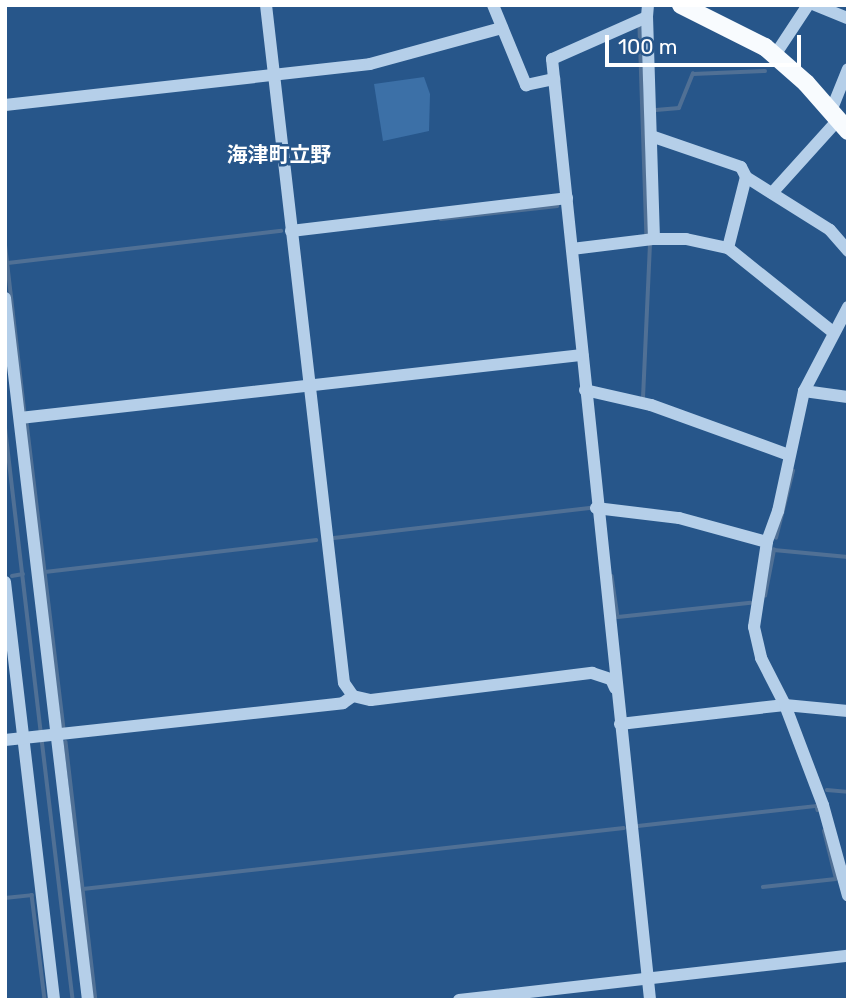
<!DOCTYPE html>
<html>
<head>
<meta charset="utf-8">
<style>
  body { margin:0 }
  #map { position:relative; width:853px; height:1005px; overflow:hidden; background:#27568a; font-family:Rubik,"Noto Sans JP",sans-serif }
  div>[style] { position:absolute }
  .green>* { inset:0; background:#3c70a7 }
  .stream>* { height:3.5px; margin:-1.75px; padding:0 1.75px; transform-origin:1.75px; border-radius:1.75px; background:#507095 }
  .minor>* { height:12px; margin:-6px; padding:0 6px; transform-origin:6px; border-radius:6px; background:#b5cfe9 }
  .major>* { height:18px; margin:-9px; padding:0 9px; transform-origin:9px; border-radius:9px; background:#f8fbfe }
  span { translate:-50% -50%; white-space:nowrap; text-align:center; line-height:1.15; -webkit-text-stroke:5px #27568a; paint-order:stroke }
  .quarter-label { font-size:21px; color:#fff; font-weight:700 }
  .frame { position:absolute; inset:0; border:7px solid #fff; pointer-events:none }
  .scale { position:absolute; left:605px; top:35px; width:196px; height:32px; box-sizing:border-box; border:4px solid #fff; border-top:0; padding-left:9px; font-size:21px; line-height:24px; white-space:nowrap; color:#fff; -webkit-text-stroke:5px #27568a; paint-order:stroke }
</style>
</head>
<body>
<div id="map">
  <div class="green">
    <div style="clip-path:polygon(424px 77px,430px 94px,429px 131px,383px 141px,374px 84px)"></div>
  </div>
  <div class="stream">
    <div style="left:640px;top:28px;width:207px;rotate:88.1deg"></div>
    <div style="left:656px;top:110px;width:23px;rotate:-5deg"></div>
    <div style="left:679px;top:108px;width:37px;rotate:-68deg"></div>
    <div style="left:693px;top:74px;width:72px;rotate:-2.4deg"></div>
    <div style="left:441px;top:219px;width:117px;rotate:-6.4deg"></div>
    <div style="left:5px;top:241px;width:173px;rotate:83.4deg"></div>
    <div style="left:8px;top:263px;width:275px;rotate:-6.7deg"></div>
    <div style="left:643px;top:398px;width:152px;rotate:-87.4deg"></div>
    <div style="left:27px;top:423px;width:306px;rotate:83.1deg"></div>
    <div style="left:5px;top:424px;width:310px;rotate:83.3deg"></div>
    <div style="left:334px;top:538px;width:257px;rotate:-6.7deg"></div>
    <div style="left:776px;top:538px;width:69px;rotate:-75.8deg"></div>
    <div style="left:45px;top:572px;width:273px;rotate:-6.7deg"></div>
    <div style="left:12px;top:576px;width:11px;rotate:-10deg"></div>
    <div style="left:612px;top:576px;width:41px;rotate:81.7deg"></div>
    <div style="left:618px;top:617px;width:133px;rotate:-6.1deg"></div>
    <div style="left:765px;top:596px;width:47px;rotate:-78.9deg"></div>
    <div style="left:774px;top:550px;width:74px;rotate:5.4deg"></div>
    <div style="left:42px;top:739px;width:263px;rotate:83.2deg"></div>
    <div style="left:66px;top:742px;width:260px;rotate:83.4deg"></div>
    <div style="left:827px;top:790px;width:21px;rotate:5deg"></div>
    <div style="left:638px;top:826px;width:180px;rotate:-6.4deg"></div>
    <div style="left:817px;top:806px;width:4px;rotate:76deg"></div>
    <div style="left:763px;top:887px;width:73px;rotate:-6.3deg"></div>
    <div style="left:836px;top:879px;width:49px;rotate:-104deg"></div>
    <div style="left:83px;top:889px;width:544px;rotate:-6.43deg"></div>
    <div style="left:5px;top:898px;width:27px;rotate:-6deg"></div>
    <div style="left:32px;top:895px;width:106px;rotate:82.9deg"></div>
  </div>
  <div class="minor">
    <div style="left:266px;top:5px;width:682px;rotate:83.44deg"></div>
    <div style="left:344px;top:683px;width:16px;rotate:55deg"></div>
    <div style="left:353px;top:696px;width:18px;rotate:13deg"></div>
    <div style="left:371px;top:700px;width:223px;rotate:-7deg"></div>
    <div style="left:592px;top:673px;width:20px;rotate:18deg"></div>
    <div style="left:611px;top:679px;width:10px;rotate:66deg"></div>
    <div style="left:493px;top:5px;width:87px;rotate:67.6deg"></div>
    <div style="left:526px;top:85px;width:29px;rotate:-12deg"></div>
    <div style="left:648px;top:5px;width:12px;rotate:95deg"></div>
    <div style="left:647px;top:17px;width:104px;rotate:156.1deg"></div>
    <div style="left:552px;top:59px;width:946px;rotate:84.05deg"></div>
    <div style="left:815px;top:5px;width:35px;rotate:22deg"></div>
    <div style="left:775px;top:55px;width:60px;rotate:-56.6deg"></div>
    <div style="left:5px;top:105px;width:367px;rotate:-6.4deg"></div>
    <div style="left:370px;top:64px;width:137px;rotate:-15.3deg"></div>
    <div style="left:831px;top:111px;width:45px;rotate:-68deg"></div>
    <div style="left:651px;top:136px;width:95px;rotate:19deg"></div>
    <div style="left:741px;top:167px;width:11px;rotate:63deg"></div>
    <div style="left:746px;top:177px;width:99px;rotate:32.2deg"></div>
    <div style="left:830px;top:230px;width:28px;rotate:49deg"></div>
    <div style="left:772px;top:193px;width:98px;rotate:-47.9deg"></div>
    <div style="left:291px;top:231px;width:278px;rotate:-6.8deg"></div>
    <div style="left:654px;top:239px;width:32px"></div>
    <div style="left:686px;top:239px;width:43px;rotate:12.1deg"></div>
    <div style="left:728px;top:248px;width:134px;rotate:38.7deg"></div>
    <div style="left:728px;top:248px;width:73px;rotate:-75.8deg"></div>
    <div style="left:572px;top:249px;width:83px;rotate:-7deg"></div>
    <div style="left:654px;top:239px;width:222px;rotate:-91.8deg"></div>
    <div style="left:5px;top:298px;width:707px;rotate:83.26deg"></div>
    <div style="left:848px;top:307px;width:95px;rotate:117.6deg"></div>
    <div style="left:804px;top:391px;width:123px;rotate:102.2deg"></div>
    <div style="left:778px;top:511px;width:33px;rotate:110deg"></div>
    <div style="left:767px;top:542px;width:86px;rotate:98.7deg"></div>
    <div style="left:754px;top:627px;width:32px;rotate:77deg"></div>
    <div style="left:761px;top:658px;width:53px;rotate:62.9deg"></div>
    <div style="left:785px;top:705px;width:107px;rotate:69.2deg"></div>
    <div style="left:823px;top:805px;width:94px;rotate:74.6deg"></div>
    <div style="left:585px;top:390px;width:68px;rotate:12.8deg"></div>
    <div style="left:651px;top:405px;width:147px;rotate:19.9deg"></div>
    <div style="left:804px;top:391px;width:44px;rotate:7.8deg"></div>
    <div style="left:20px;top:418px;width:566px;rotate:-6.4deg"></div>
    <div style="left:596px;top:508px;width:84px;rotate:6.9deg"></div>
    <div style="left:679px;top:518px;width:91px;rotate:15.3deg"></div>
    <div style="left:5px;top:582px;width:421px;rotate:83.3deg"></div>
    <div style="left:620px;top:724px;width:166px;rotate:-6.6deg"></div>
    <div style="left:785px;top:705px;width:63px;rotate:5.4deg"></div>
    <div style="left:5px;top:740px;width:340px;rotate:-6.2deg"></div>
    <div style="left:343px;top:703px;width:12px;rotate:-35deg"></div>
    <div style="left:459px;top:1000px;width:391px;rotate:-6.5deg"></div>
  </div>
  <div class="major">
    <div style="left:681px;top:5px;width:94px;rotate:26.6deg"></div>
    <div style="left:765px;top:47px;width:55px;rotate:41.3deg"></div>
    <div style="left:806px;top:83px;width:64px;rotate:48.8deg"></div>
  </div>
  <div class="quarter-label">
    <span style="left:279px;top:155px">海津町立野</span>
  </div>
  <div class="frame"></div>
  <div class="scale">100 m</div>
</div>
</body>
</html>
